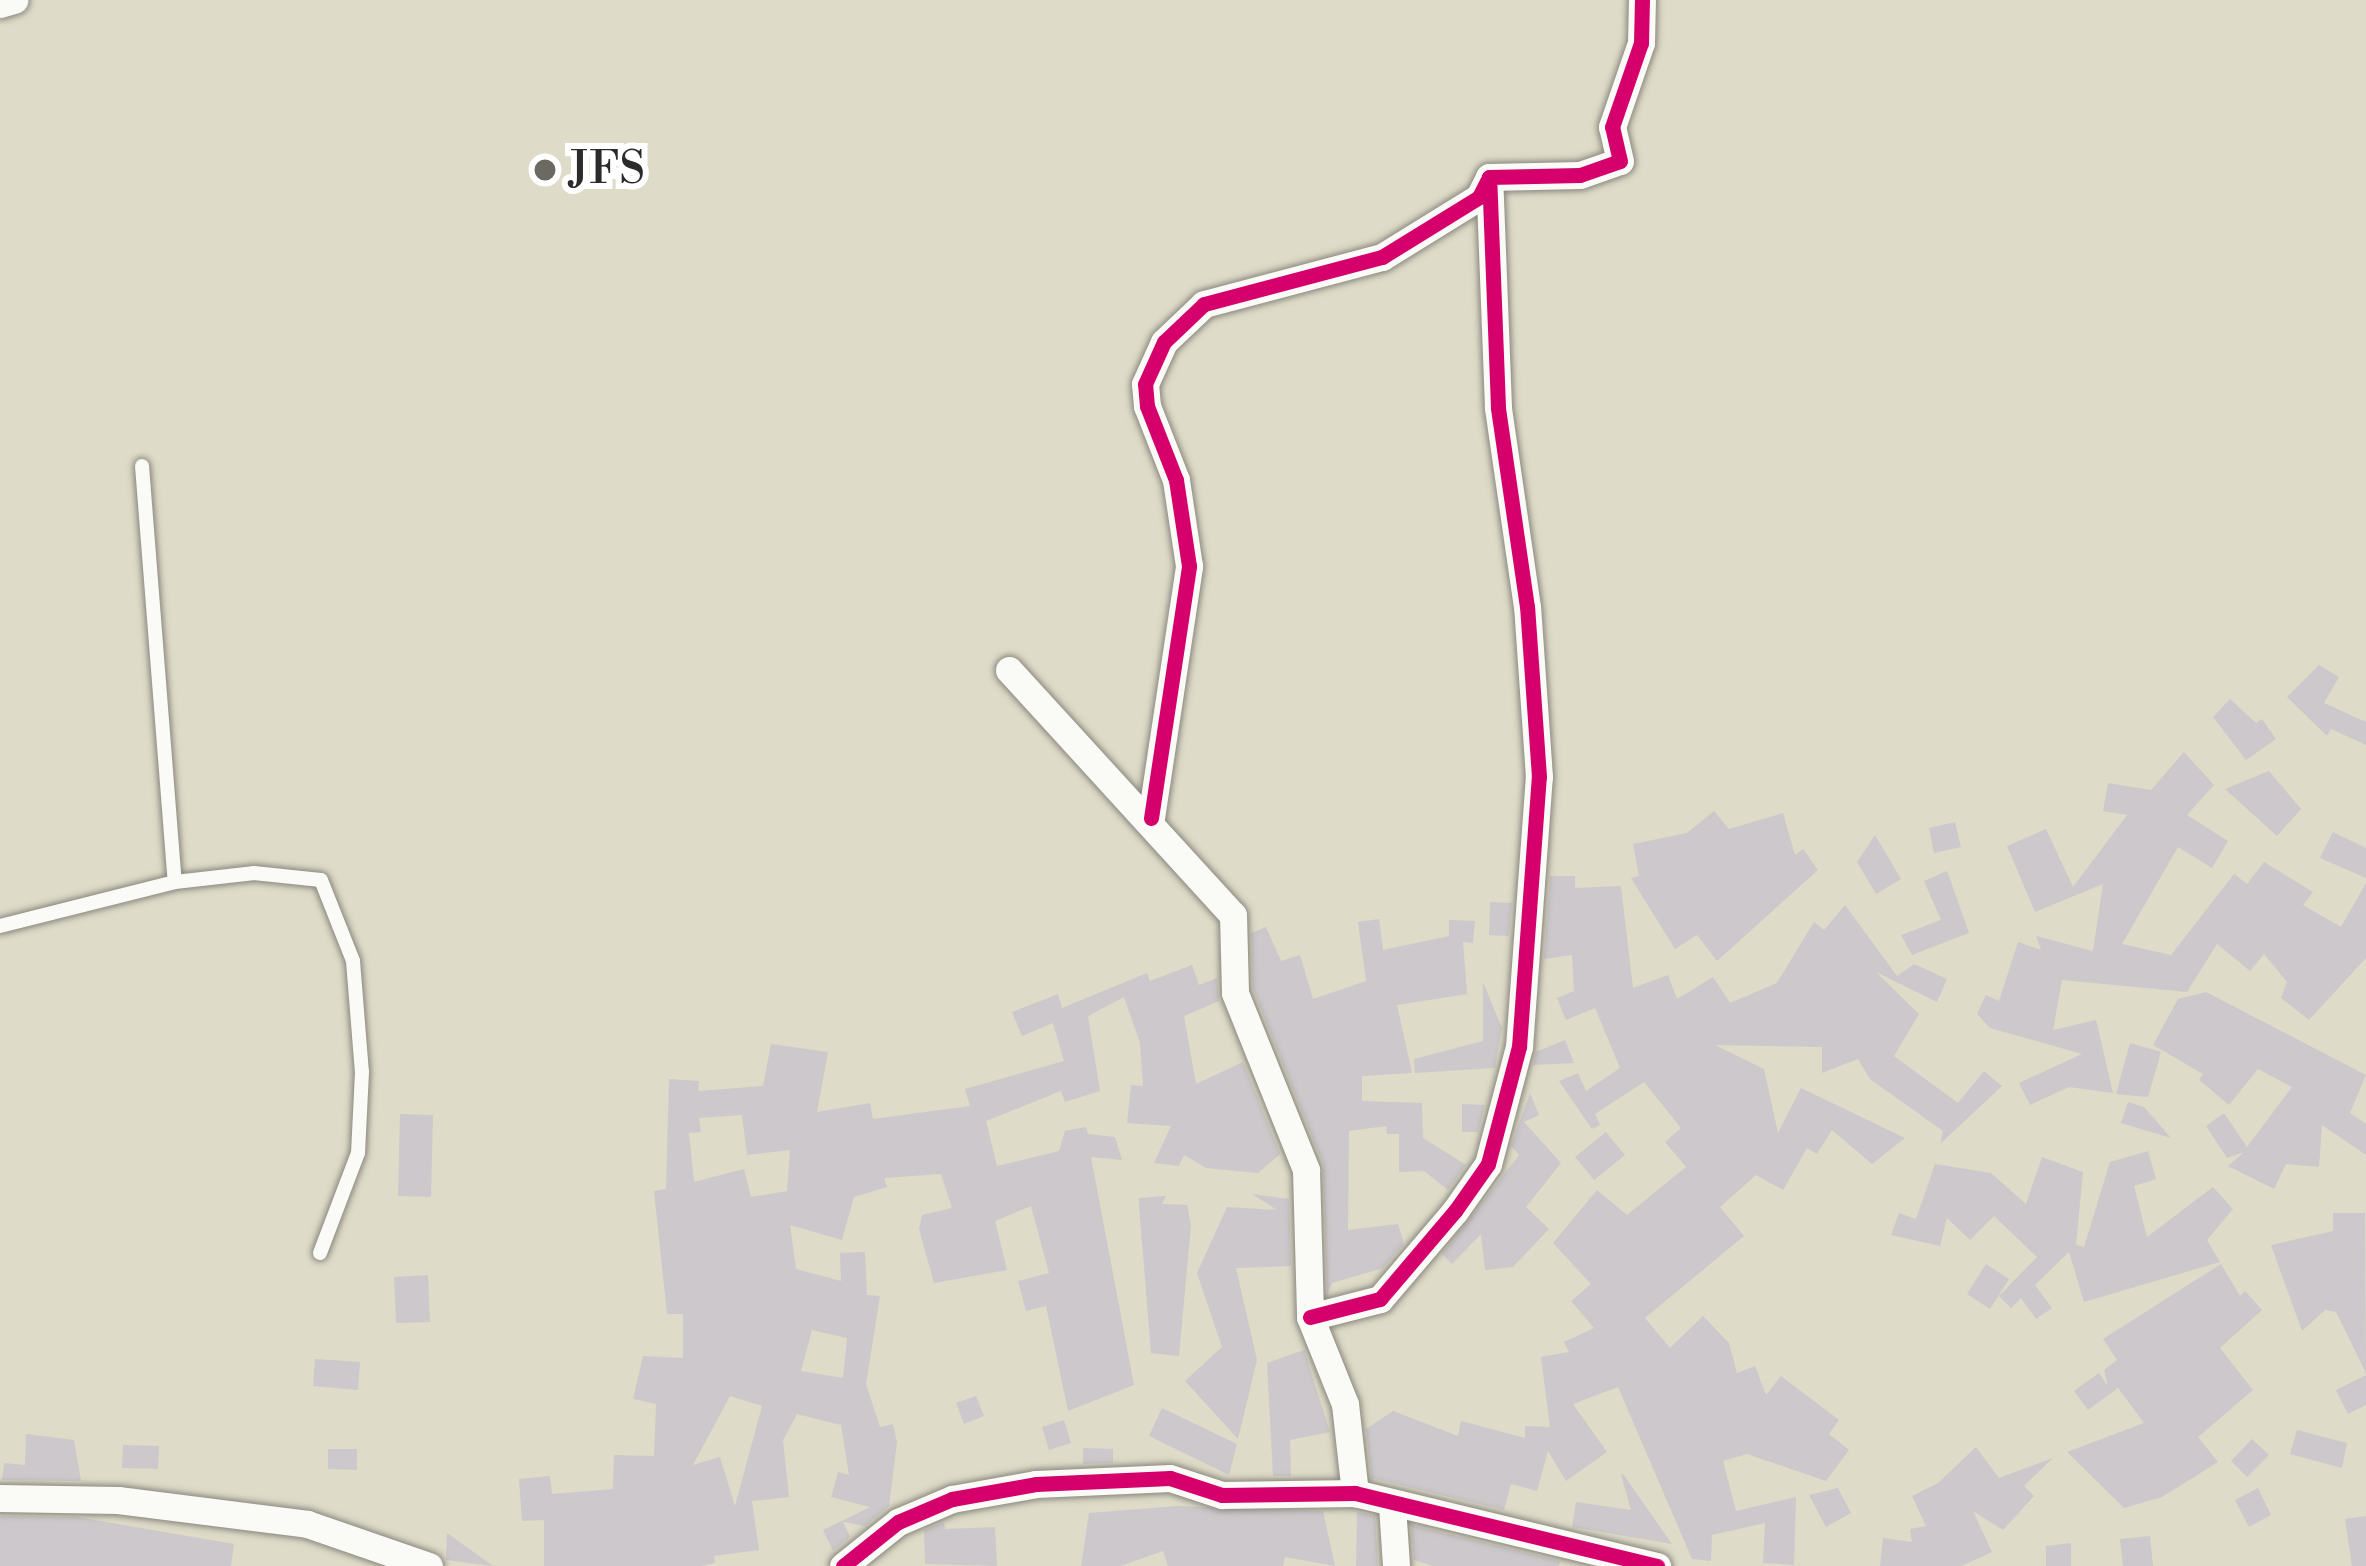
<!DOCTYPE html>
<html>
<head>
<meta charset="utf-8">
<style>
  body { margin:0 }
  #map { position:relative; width:2366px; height:1566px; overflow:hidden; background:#dedbc8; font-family:"Libre Bodoni",serif }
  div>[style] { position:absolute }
  .building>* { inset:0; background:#cdc8cb }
  .roads { filter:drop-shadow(0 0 3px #8a887f) drop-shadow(0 0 3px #8a887f) }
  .lane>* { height:14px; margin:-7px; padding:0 7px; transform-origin:7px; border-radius:7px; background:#fafaf7 }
  .street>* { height:27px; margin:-13.5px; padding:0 13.5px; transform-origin:13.5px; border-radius:13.5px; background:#fafaf7 }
  .cycleway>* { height:15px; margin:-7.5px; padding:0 7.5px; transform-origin:7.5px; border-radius:7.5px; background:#d6006c }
  .dots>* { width:33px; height:33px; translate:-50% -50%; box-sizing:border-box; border:6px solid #fff; border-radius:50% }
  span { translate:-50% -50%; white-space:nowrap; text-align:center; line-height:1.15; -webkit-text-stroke:12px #fff; paint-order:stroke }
  .poi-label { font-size:45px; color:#2b2b2b }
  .left { translate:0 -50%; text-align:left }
</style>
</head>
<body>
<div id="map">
  <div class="building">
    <div style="clip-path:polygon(2319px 665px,2339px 677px,2324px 703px,2366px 722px,2366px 745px,2331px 729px,2327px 736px,2287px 697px)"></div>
    <div style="clip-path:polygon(2230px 699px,2256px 723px,2262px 719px,2276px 739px,2246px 760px,2213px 717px)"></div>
    <div style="clip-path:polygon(2184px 752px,2214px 785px,2187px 815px,2228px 841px,2212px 868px,2178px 847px,2122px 944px,2171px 955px,2234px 874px,2247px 884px,2264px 862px,2313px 892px,2303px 905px,2341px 927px,2366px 883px,2366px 958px,2309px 1020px,2281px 998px,2287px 982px,2264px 954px,2250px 971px,2217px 944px,2187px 992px,2062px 980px,2053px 1030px,2096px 1020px,2113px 1093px,2069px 1087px,2030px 1105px,2019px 1083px,2082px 1054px,1990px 1028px,1977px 1014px,1986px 995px,1999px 1001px,2018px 942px,2041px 950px,2036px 936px,2093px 951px,2103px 884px,2035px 912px,2007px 846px,2046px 829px,2073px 887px,2127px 815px,2103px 811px,2108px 783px,2151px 790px)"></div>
    <div style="clip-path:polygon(2269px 771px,2301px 809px,2277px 836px,2225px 789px)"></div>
    <div style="clip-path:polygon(1714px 811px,1729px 829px,1783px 813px,1795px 855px,1803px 849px,1818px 870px,1717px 961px,1697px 935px,1675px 949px,1631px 878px,1639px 876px,1633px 844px,1687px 833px)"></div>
    <div style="clip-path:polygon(1955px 822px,1961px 847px,1934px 853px,1929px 828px)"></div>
    <div style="clip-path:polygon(2333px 832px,2366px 848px,2366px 878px,2320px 858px)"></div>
    <div style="clip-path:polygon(1875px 835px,1901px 879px,1876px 894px,1857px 862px)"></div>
    <div style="clip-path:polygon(1947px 871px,1969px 933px,1912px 955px,1901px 935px,1941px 920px,1924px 881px)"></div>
    <div style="clip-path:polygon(1550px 876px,1575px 876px,1575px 888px,1621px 886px,1633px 988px,1668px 975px,1677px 999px,1713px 977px,1730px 1003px,1777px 983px,1814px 922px,1824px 930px,1845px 905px,1897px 976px,1914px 964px,1947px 979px,1937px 1002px,1876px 972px,1919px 1014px,1894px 1056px,1958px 1103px,1984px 1071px,2002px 1086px,1940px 1144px,1943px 1131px,1870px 1079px,1858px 1059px,1822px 1073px,1822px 1047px,1715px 1045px,1764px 1069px,1778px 1133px,1801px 1088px,1905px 1138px,1872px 1164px,1832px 1130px,1817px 1154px,1807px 1148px,1783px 1190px,1756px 1175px,1720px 1207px,1744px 1236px,1645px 1318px,1670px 1348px,1703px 1316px,1729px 1343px,1737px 1373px,1755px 1366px,1766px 1395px,1781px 1376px,1839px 1420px,1829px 1434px,1849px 1450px,1826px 1481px,1747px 1454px,1723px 1461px,1736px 1511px,1796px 1497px,1794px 1565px,1763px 1563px,1765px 1523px,1712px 1535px,1711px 1561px,1692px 1559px,1618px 1387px,1573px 1404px,1607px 1452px,1566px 1481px,1548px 1451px,1537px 1491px,1511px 1484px,1504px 1510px,1371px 1478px,1366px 1429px,1393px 1411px,1458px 1436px,1461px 1421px,1525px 1438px,1525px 1426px,1550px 1427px,1541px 1357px,1569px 1352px,1564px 1342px,1594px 1328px,1571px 1301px,1591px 1284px,1553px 1243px,1597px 1190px,1627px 1215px,1686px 1167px,1665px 1142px,1681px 1128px,1644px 1082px,1595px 1114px,1600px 1125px,1592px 1129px,1559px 1081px,1578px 1073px,1586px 1091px,1620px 1068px,1595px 1008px,1566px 1020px,1557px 998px,1574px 991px,1572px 955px,1544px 959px)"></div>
    <div style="clip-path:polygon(1490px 902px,1512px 903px,1509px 936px,1489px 935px)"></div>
    <div style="clip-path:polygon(1379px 919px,1383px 950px,1449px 936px,1449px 920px,1475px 921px,1473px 943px,1463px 942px,1467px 994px,1397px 1005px,1412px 1073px,1362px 1076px,1362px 1101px,1422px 1103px,1423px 1138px,1466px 1165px,1448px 1190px,1424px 1171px,1399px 1172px,1399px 1134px,1387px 1134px,1386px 1126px,1349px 1131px,1348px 1230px,1398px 1224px,1404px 1244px,1383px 1268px,1332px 1283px,1327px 1294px,1323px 1164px,1253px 989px,1251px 933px,1266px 927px,1281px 961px,1300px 955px,1313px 999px,1366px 981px,1358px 922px)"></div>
    <div style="clip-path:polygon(evenodd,1192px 965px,1199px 985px,1217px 978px,1219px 1001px,1184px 1016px,1196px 1084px,1243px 1062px,1280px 1154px,1258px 1173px,1206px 1168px,1184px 1155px,1179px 1166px,1154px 1163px,1171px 1126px,1127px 1123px,1131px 1085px,1143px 1086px,1140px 1043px,1124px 997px,1088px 1016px,1100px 1091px,1065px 1102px,1061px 1091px,986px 1121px,997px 1166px,1059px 1151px,1065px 1131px,1086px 1127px,1088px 1134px,1115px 1137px,1122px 1160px,1091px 1157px,1134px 1385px,1068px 1411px,1046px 1306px,1026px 1311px,1018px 1281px,1049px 1273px,1031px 1206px,995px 1221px,1007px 1270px,934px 1283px,919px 1229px,922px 1215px,952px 1208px,941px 1174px,884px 1178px,887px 1187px,854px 1197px,842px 1240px,790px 1225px,796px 1269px,841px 1281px,840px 1253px,865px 1252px,867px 1295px,880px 1296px,866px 1384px,880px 1427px,893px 1424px,897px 1442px,889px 1506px,865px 1526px,843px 1522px,850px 1537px,833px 1551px,823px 1530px,870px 1507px,831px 1497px,838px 1472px,849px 1475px,841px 1425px,797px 1414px,783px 1440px,789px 1497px,752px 1501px,759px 1550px,714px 1556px,715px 1563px,702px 1566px,544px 1566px,544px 1520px,522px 1521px,519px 1479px,550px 1476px,552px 1494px,613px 1489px,614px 1455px,654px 1456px,656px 1404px,633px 1399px,643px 1356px,683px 1358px,683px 1314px,667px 1314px,654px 1191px,666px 1189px,669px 1079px,699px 1081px,698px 1091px,763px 1086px,771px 1044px,828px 1052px,817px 1112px,870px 1103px,873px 1119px,970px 1106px,965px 1089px,1064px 1061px,1053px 1023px,1022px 1036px,1012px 1012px,1058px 994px,1062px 1008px,1147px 973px,1150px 981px,1192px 965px,742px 1115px,747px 1155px,790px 1150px,787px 1191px,751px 1197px,744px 1169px,694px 1182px,689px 1133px,701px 1132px,699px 1118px,742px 1115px,1192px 965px,812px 1330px,847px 1338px,843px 1378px,801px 1371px,812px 1330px,1192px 965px,730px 1396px,762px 1406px,735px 1506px,720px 1457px,693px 1465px,730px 1396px)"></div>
    <div style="clip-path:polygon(1483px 982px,1502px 1028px,1495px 1068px,1415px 1073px,1414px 1059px,1483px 1041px)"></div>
    <div style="clip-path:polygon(2206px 992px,2366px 1075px,2350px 1113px,2366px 1124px,2366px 1155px,2322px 1125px,2319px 1167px,2286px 1164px,2274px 1189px,2228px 1166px,2244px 1152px,2227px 1158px,2206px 1126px,2224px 1113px,2247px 1147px,2292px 1087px,2258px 1069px,2229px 1105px,2199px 1080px,2203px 1074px,2153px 1045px,2178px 999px)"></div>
    <div style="clip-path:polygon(1565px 1040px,1574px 1063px,1533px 1065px,1536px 1052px)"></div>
    <div style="clip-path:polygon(2130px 1043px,2161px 1052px,2148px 1097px,2116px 1094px)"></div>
    <div style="clip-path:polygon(1530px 1093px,1539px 1115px,1524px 1122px,1561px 1163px,1526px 1207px,1549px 1229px,1513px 1267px,1485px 1270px,1481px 1234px,1452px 1264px,1442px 1254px,1519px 1155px,1511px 1146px)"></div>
    <div style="clip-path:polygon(2128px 1102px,2144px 1107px,2171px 1138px,2121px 1123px)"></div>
    <div style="clip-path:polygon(1462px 1104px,1485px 1105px,1478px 1132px,1462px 1132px)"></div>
    <div style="clip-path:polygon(400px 1114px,433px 1115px,431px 1197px,398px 1196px)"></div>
    <div style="clip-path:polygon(1606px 1132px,1625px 1155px,1594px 1180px,1575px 1157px)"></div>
    <div style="clip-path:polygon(2148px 1151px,2156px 1179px,2134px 1186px,2147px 1237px,2213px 1187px,2233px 1209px,2207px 1240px,2220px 1262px,2084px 1302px,2069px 1252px,2035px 1285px,2052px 1308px,2036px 1319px,2021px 1298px,2011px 1308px,1999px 1296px,2037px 1257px,1994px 1216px,1970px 1240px,1947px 1218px,1940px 1246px,1891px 1235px,1899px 1213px,1916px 1219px,1935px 1164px,1991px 1173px,2026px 1204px,2042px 1157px,2083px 1172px,2076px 1245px,2084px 1247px,2110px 1162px)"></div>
    <div style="clip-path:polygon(1252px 1194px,1289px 1199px,1291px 1266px,1236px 1268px,1257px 1360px,1238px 1439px,1185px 1381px,1222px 1347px,1197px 1273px,1227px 1207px,1277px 1210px)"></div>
    <div style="clip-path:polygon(1166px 1196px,1162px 1204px,1187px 1205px,1191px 1225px,1179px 1356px,1151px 1353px,1139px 1205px,1139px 1198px)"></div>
    <div style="clip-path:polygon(2333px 1213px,2365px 1213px,2366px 1373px,2336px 1312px,2325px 1310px,2302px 1331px,2271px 1245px,2333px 1231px)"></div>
    <div style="clip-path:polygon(1986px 1264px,2009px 1279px,1990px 1309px,1967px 1294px)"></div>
    <div style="clip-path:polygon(2221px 1264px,2240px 1296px,2245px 1291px,2262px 1310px,2220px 1348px,2253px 1390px,2198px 1437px,2218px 1462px,2162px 1497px,2124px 1508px,2067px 1452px,2144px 1423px,2118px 1388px,2088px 1410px,2074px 1391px,2099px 1373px,2108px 1386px,2104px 1370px,2117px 1360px,2103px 1339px)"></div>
    <div style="clip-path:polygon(428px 1275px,430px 1322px,396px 1323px,394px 1277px)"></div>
    <div style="clip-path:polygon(1304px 1350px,1330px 1432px,1290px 1440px,1291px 1476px,1273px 1476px,1267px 1363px)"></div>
    <div style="clip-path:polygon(315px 1359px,360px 1362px,358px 1390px,313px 1386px)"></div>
    <div style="clip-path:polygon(2366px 1375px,2366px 1405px,2348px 1414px,2336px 1390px)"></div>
    <div style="clip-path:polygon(976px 1396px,984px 1416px,964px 1424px,956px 1403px)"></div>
    <div style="clip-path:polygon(1162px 1408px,1237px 1444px,1229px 1475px,1149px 1436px)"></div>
    <div style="clip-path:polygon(1064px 1420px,1071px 1443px,1049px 1450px,1042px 1427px)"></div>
    <div style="clip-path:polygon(2297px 1430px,2347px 1443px,2342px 1468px,2290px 1454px)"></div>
    <div style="clip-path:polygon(26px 1434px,74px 1440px,81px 1481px,2px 1480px,4px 1463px,25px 1465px)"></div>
    <div style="clip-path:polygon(2252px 1439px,2269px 1455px,2247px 1477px,2231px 1461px)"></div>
    <div style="clip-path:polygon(123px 1445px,159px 1446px,158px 1469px,122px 1468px)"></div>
    <div style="clip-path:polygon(1976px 1447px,1999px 1478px,2053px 1458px,2024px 1486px,2034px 1496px,2003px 1530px,1973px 1511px,1992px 1552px,1961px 1566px,1880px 1566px,1883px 1538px,1912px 1542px,1910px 1529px,1926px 1526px,1912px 1496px,1938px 1483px)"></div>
    <div style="clip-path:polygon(1083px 1448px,1113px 1449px,1113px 1463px,1083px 1464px)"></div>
    <div style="clip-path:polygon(328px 1449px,357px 1449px,357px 1470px,328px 1469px)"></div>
    <div style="clip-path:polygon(1621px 1475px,1623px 1474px,1672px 1544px,1572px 1527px,1576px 1502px,1631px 1510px)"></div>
    <div style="clip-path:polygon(1838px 1488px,1851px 1513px,1826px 1527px,1809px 1495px)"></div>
    <div style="clip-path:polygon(2258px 1488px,2271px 1515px,2249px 1527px,2235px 1500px)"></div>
    <div style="clip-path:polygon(1177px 1506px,1323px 1511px,1335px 1566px,1285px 1557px,1283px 1566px,1168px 1566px,1163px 1551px,1120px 1566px,1081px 1566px,1089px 1513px)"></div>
    <div style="clip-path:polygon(1357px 1512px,1375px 1516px,1378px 1566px,1356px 1566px)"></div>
    <div style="clip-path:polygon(0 1516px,77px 1517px,234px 1544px,231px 1566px,0 1566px)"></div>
    <div style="clip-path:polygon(2366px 1516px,2366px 1566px,2352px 1566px,2345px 1519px)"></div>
    <div style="clip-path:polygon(944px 1522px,945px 1529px,995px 1527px,997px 1566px,925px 1564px,924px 1530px)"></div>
    <div style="clip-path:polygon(1411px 1525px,1560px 1561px,1559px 1566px,1433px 1566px,1414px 1560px)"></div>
    <div style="clip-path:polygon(447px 1533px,493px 1566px,446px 1560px)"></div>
    <div style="clip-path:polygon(2150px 1536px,2153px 1566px,2123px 1566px,2120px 1539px)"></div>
    <div style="clip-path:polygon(2071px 1543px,2071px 1566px,2046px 1566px,2046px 1546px)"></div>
  </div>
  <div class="roads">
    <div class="lane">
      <div style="left:142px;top:466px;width:417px;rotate:85.5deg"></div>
      <div style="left:0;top:926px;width:180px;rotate:-14.1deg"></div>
      <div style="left:175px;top:882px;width:80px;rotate:-6.5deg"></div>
      <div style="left:254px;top:873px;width:67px;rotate:6deg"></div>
      <div style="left:321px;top:880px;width:87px;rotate:68.4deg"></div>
      <div style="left:353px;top:961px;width:111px;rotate:85.4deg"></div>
      <div style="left:362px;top:1072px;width:81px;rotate:92.8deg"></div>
      <div style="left:358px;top:1153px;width:107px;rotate:110.8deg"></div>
    </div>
    <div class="street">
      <div style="left:0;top:4px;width:15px;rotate:-16deg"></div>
      <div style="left:1009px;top:670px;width:332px;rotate:47.6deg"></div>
      <div style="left:1233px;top:915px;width:78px;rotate:88.5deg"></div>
      <div style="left:1235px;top:993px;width:191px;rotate:68.1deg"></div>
      <div style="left:1306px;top:1170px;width:147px;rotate:88.4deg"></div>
      <div style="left:1310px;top:1317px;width:94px;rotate:68.1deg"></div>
      <div style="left:1345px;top:1404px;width:90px;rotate:83.6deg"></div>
      <div style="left:1151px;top:818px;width:255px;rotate:-81.4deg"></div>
      <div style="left:1189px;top:566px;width:87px;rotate:-98.6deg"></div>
      <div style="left:1176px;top:480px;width:79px;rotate:-111.4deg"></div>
      <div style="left:1147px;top:406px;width:22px;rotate:-95deg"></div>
      <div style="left:1145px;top:384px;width:46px;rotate:-65.7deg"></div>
      <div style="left:1164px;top:342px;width:55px;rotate:-43.5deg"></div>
      <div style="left:1204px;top:304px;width:184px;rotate:-14.8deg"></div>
      <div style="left:1382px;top:257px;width:114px;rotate:-31.7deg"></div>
      <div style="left:1479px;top:197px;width:22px;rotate:-63deg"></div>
      <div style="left:1489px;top:177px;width:91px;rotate:-1.3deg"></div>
      <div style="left:1580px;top:175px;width:42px;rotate:-19.3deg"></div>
      <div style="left:1620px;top:161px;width:35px;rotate:-103deg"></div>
      <div style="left:1612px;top:127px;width:89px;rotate:-71deg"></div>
      <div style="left:1641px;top:43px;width:43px;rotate:-88.7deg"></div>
      <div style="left:1310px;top:1317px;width:72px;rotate:-14.4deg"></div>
      <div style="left:1380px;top:1299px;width:116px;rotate:-49.6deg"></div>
      <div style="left:1455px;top:1211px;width:57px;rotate:-54.9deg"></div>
      <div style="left:1488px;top:1164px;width:121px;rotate:-75.2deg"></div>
      <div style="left:1519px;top:1047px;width:271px;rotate:-85.8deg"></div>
      <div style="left:1539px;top:777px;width:170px;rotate:-94deg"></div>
      <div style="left:1527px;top:607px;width:202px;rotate:-98.3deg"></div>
      <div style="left:1498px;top:407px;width:230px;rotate:-92.2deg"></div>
      <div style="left:0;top:1498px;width:118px;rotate:1deg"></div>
      <div style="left:118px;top:1500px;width:191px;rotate:7.2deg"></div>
      <div style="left:307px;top:1524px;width:129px;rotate:19deg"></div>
      <div style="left:1392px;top:1505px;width:61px;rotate:86.2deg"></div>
      <div style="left:843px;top:1566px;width:70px;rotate:-38.7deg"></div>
      <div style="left:898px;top:1522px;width:59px;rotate:-23.1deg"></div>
      <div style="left:952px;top:1499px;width:85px;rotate:-10.1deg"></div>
      <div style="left:1036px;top:1484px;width:134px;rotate:-2.6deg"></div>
      <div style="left:1170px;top:1478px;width:55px;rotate:18.1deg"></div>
      <div style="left:1222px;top:1495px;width:133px;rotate:-0.9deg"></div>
      <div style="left:1355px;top:1493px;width:311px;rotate:13.6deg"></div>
    </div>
  </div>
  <div class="cycleway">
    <div style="left:1151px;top:818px;width:255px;rotate:-81.4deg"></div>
    <div style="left:1189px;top:566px;width:87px;rotate:-98.6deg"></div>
    <div style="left:1176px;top:480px;width:79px;rotate:-111.4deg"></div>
    <div style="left:1147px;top:406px;width:22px;rotate:-95deg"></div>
    <div style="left:1145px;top:384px;width:46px;rotate:-65.7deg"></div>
    <div style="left:1164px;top:342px;width:55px;rotate:-43.5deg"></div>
    <div style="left:1204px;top:304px;width:184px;rotate:-14.8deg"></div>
    <div style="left:1382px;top:257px;width:114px;rotate:-31.7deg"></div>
    <div style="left:1479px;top:197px;width:22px;rotate:-63deg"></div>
    <div style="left:1489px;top:177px;width:91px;rotate:-1.3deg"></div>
    <div style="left:1580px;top:175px;width:42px;rotate:-19.3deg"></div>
    <div style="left:1620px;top:161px;width:35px;rotate:-103deg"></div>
    <div style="left:1612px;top:127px;width:89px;rotate:-71deg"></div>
    <div style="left:1641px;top:43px;width:43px;rotate:-88.7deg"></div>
    <div style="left:1310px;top:1317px;width:72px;rotate:-14.4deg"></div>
    <div style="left:1380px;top:1299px;width:116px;rotate:-49.6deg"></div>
    <div style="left:1455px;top:1211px;width:57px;rotate:-54.9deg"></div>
    <div style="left:1488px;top:1164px;width:121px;rotate:-75.2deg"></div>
    <div style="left:1519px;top:1047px;width:271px;rotate:-85.8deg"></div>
    <div style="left:1539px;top:777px;width:170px;rotate:-94deg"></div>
    <div style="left:1527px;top:607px;width:202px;rotate:-98.3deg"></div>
    <div style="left:1498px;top:407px;width:230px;rotate:-92.2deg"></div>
    <div style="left:843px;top:1566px;width:70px;rotate:-38.7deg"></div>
    <div style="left:898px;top:1522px;width:59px;rotate:-23.1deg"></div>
    <div style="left:952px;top:1499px;width:85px;rotate:-10.1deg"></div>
    <div style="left:1036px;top:1484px;width:134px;rotate:-2.6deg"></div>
    <div style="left:1170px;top:1478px;width:55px;rotate:18.1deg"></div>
    <div style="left:1222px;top:1495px;width:133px;rotate:-0.9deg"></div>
    <div style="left:1355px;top:1493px;width:311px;rotate:13.6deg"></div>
  </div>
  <div class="dots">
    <div style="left:545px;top:170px;background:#6a6962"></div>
  </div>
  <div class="poi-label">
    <span class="left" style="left:569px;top:170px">JFS</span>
  </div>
</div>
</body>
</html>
